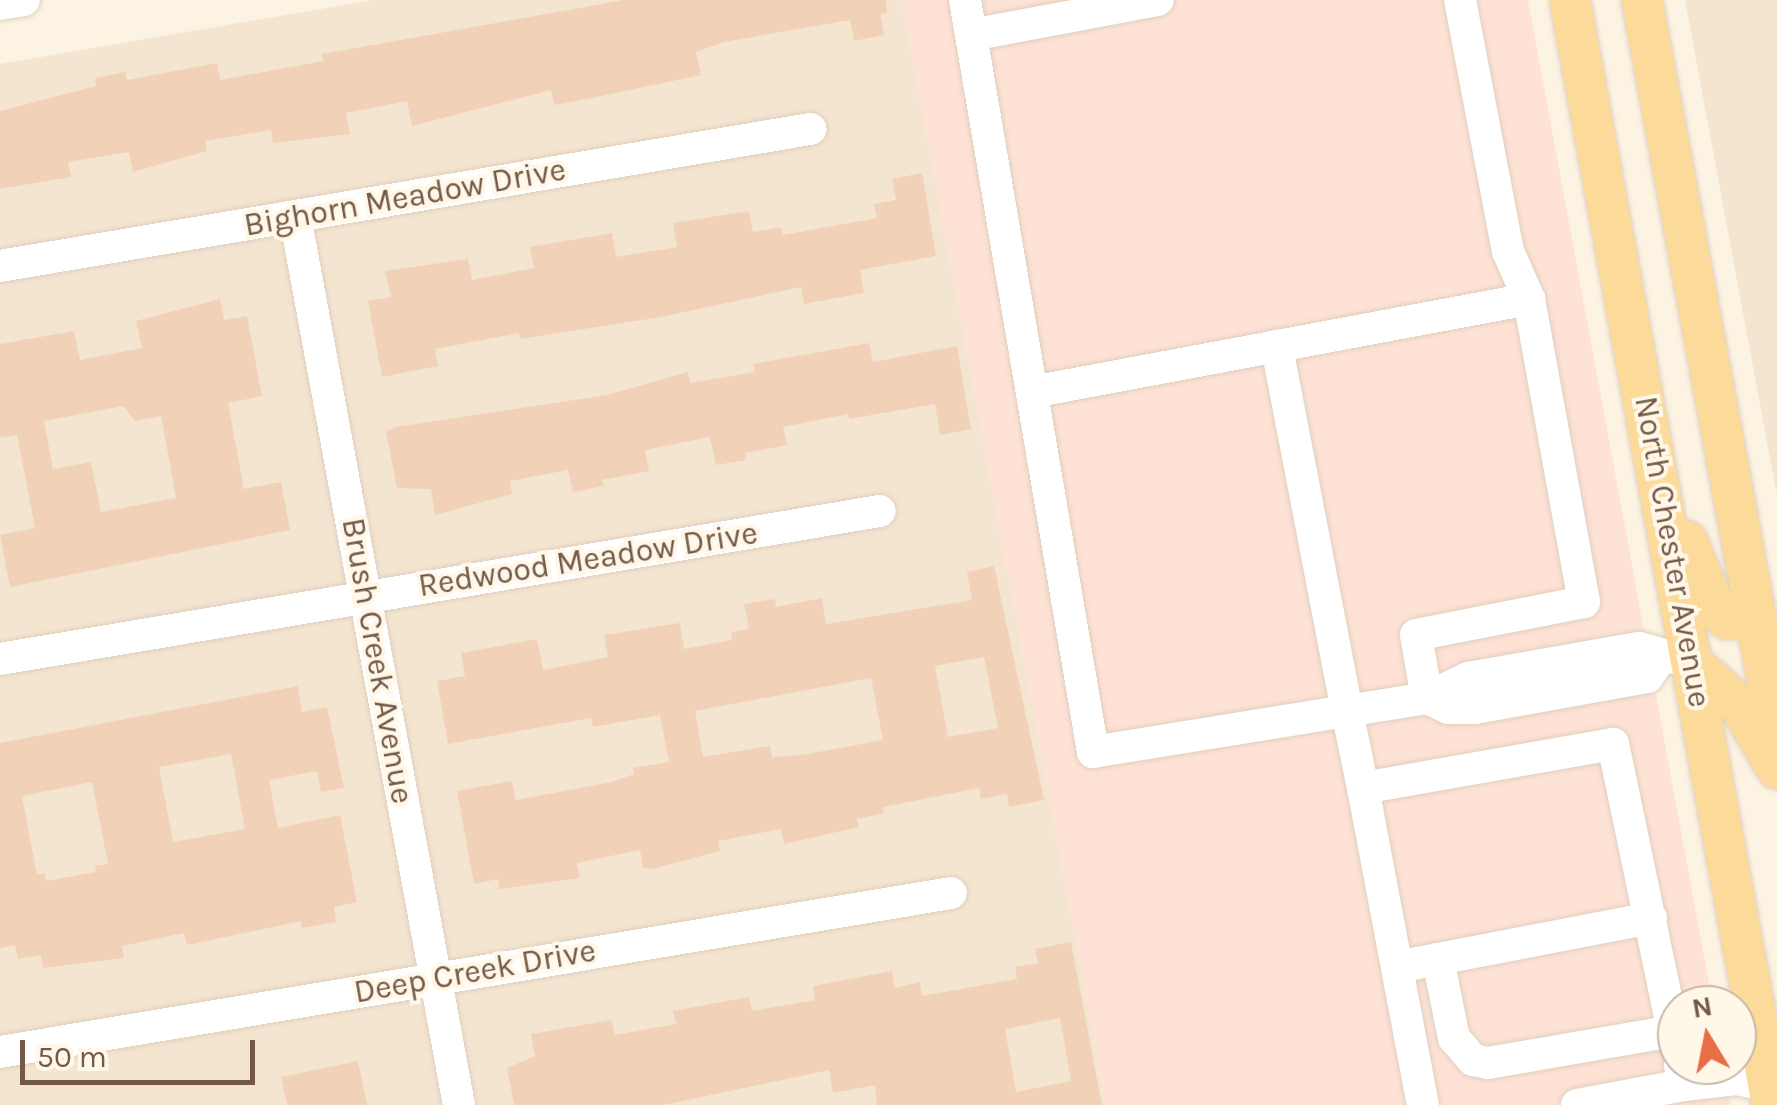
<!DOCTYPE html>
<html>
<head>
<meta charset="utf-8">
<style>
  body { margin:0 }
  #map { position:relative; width:1777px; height:1105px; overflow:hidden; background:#fcf3e2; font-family:Karla,sans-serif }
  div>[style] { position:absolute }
  .residential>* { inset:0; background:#f4e5d0 }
  .commercial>* { inset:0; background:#fde2d5 }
  .building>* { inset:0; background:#f2d1b9 }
  .roads { filter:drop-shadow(0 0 2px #e0cfbe) drop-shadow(0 0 2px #e0cfbe) }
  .minor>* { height:32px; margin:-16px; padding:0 16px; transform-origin:16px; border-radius:16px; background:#fff }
  .major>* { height:40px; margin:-20px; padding:0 20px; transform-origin:20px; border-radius:20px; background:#fcda99 }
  span { translate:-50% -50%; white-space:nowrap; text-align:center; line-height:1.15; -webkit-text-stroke:8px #fff7e8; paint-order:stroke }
  .street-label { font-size:32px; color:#745948 }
  .north { position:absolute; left:1657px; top:985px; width:100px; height:100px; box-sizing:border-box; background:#fff7e8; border:2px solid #c7b8a8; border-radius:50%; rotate:350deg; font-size:28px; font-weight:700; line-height:40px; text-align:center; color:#745948 }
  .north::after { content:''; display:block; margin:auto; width:35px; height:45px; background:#e76e46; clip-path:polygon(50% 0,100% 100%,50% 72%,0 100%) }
  .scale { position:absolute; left:20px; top:1040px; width:235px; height:45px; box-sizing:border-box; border:5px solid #745948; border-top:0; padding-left:12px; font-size:30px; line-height:35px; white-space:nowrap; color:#745948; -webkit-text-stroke:8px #fff7e8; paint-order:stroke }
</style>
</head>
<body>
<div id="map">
  <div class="residential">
    <div style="clip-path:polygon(373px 0,902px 0,1106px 1105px,0 1105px,0 64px)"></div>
    <div style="clip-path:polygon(1685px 0,1777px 0,1777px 496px)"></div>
  </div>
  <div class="commercial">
    <div style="clip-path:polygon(902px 0,1528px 0,1713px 1005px,1677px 1005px,1677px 1065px,1724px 1065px,1731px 1105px,1106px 1105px)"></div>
  </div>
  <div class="building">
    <div style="clip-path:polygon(624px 0,886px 0,887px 13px,880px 14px,884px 35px,854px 41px,850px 20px,724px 42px,696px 52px,701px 75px,587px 99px,554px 105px,551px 90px,412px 126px,407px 101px,346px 113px,350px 134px,273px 143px,271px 130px,205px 141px,207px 151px,133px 172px,129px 152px,68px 162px,71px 177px,0 189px,0 111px,96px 86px,95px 78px,125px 72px,127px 80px,217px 63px,220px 80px,323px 61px,322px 54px)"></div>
    <div style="clip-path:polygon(922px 173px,936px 256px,860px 270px,864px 293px,804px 304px,801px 287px,661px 317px,520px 339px,519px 333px,435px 349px,438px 366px,382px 377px,368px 301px,391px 297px,385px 271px,468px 259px,472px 280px,534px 268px,530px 247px,612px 233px,616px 257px,677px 247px,673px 223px,749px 211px,753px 232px,781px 227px,783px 235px,877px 218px,874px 204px,896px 200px,892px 179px)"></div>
    <div style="clip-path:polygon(evenodd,220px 299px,224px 320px,247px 316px,262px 396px,228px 403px,244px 489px,281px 482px,290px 530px,10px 587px,0 535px,35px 528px,17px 435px,0 438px,0 344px,74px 331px,80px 360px,142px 348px,136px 321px,220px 299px,123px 406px,135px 421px,161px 416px,176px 498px,101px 512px,91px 462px,53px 469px,44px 421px,123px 406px)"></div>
    <div style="clip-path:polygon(869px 343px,873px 362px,957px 346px,971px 429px,940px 435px,935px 404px,849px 419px,848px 414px,783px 427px,787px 445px,745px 453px,746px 460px,716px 465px,710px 437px,645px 450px,649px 471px,602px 480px,604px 486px,573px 492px,568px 470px,510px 481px,512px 494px,435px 515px,431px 489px,397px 488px,386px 432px,395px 427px,607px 395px,688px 372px,690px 383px,755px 372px,753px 364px)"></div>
    <div style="clip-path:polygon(evenodd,994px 566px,1044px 800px,1009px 807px,1007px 794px,981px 799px,979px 788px,883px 807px,884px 813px,857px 819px,859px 827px,784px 844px,781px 829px,718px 841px,720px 851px,652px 869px,643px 868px,640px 850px,577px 863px,580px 878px,499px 889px,498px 879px,474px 884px,457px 791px,512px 781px,516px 800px,612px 782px,634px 774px,633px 768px,669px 762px,660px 715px,593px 727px,591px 718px,448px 744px,437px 681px,465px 676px,461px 653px,537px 639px,543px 670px,608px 657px,604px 635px,680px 623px,684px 649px,732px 640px,731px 632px,749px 629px,744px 604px,775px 599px,776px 607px,822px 598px,826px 624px,972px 600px,967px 572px,994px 566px,984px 657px,998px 728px,948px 737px,935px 666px,984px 657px,994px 566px,871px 678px,883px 740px,802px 755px,772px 757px,770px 746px,703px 757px,695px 711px,871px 678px)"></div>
    <div style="clip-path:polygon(evenodd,298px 686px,302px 712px,327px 707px,344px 788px,321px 792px,317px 771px,269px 780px,278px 828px,340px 815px,357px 902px,334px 907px,336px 922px,302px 928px,301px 921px,187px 945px,184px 933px,122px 946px,124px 958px,43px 968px,41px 955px,18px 959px,15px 945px,0 948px,0 743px,298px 686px,231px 754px,245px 829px,173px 842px,159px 767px,231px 754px,298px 686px,92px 782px,108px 864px,95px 866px,96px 872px,46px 881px,45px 873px,37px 875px,22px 796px,92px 782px)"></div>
    <div style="clip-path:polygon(evenodd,1071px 942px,1102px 1105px,877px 1105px,875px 1085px,833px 1093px,829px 1070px,664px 1105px,514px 1105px,507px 1068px,535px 1056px,531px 1034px,612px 1020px,615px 1035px,676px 1024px,673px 1011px,749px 997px,752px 1011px,815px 1000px,813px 986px,892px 971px,895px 988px,920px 982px,922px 996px,1017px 979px,1015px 967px,1038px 963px,1035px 949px,1071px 942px,1060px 1018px,1071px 1081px,1016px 1092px,1005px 1029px,1060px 1018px)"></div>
    <div style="clip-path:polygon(358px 1061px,367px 1105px,287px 1105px,281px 1077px)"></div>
  </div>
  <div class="roads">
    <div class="minor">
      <div style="left:965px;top:0;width:763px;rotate:80.34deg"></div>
      <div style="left:1093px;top:752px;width:257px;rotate:-9.2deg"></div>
      <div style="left:1347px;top:711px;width:372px;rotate:-100.9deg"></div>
      <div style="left:1460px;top:0;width:256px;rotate:79.2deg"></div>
      <div style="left:1508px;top:251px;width:52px;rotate:66.4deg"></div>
      <div style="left:0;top:4px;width:24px;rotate:-9deg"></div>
      <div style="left:971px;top:35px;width:190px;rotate:-10.6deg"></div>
      <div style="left:295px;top:216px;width:904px;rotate:79.55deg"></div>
      <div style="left:0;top:266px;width:822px;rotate:-9.6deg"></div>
      <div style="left:1032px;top:392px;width:506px;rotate:-10.6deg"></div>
      <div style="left:1529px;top:299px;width:308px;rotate:79.7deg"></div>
      <div style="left:1584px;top:602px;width:171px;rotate:168.9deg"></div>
      <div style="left:1416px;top:635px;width:64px;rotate:80.1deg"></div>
      <div style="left:0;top:659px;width:892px;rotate:-9.55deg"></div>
      <div style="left:1427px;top:698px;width:23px;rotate:25deg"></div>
      <div style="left:1448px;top:708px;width:27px"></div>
      <div style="left:1475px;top:708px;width:175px;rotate:-10.2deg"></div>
      <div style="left:1647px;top:677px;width:22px;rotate:-54deg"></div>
      <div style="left:1363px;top:788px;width:323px;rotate:79.3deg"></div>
      <div style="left:1438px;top:959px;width:217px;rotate:-10.9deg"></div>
      <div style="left:1397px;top:967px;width:42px;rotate:-11deg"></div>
      <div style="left:1438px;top:959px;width:81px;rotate:78.6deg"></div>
      <div style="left:1454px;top:1038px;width:29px;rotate:49deg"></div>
      <div style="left:1473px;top:1060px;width:15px;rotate:11deg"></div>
      <div style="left:1488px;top:1063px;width:188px;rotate:-9.8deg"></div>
      <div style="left:1677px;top:1050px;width:313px;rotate:-101.8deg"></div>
      <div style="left:1613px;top:744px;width:254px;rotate:170deg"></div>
      <div style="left:1363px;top:788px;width:79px;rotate:-101.7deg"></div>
      <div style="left:1347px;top:711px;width:81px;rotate:-9.2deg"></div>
      <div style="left:1427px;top:698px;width:46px;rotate:-26deg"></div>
      <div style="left:1468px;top:678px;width:174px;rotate:-10deg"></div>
      <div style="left:1639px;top:648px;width:55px;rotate:15.8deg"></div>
      <div style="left:0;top:1052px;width:964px;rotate:-9.49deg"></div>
      <div style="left:1680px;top:1065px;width:20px;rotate:79deg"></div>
      <div style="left:1684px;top:1085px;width:53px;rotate:-6.5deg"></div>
      <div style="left:1737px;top:1079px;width:33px;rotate:12deg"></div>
      <div style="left:1577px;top:1105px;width:109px;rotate:-10.6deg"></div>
    </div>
    <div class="major">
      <div style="left:1570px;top:0;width:1123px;rotate:79.64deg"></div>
      <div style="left:1642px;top:0;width:744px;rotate:79.55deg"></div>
      <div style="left:1687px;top:541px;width:74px;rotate:66.9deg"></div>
      <div style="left:1716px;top:609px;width:15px;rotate:42deg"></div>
      <div style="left:1727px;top:619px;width:29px;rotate:-2deg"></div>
      <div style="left:1692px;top:663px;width:63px;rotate:41.8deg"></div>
      <div style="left:1739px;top:705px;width:74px;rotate:59.3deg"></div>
    </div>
  </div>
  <div class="street-label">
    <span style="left:405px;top:198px;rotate:-10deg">Bighorn Meadow Drive</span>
    <span style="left:1672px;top:552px;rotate:80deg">North Chester Avenue</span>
    <span style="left:588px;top:560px;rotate:-9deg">Redwood Meadow Drive</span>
    <span style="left:377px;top:661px;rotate:80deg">Brush Creek Avenue</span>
    <span style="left:475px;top:972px;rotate:-10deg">Deep Creek Drive</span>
  </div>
  <div class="north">N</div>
  <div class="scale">50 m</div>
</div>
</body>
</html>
